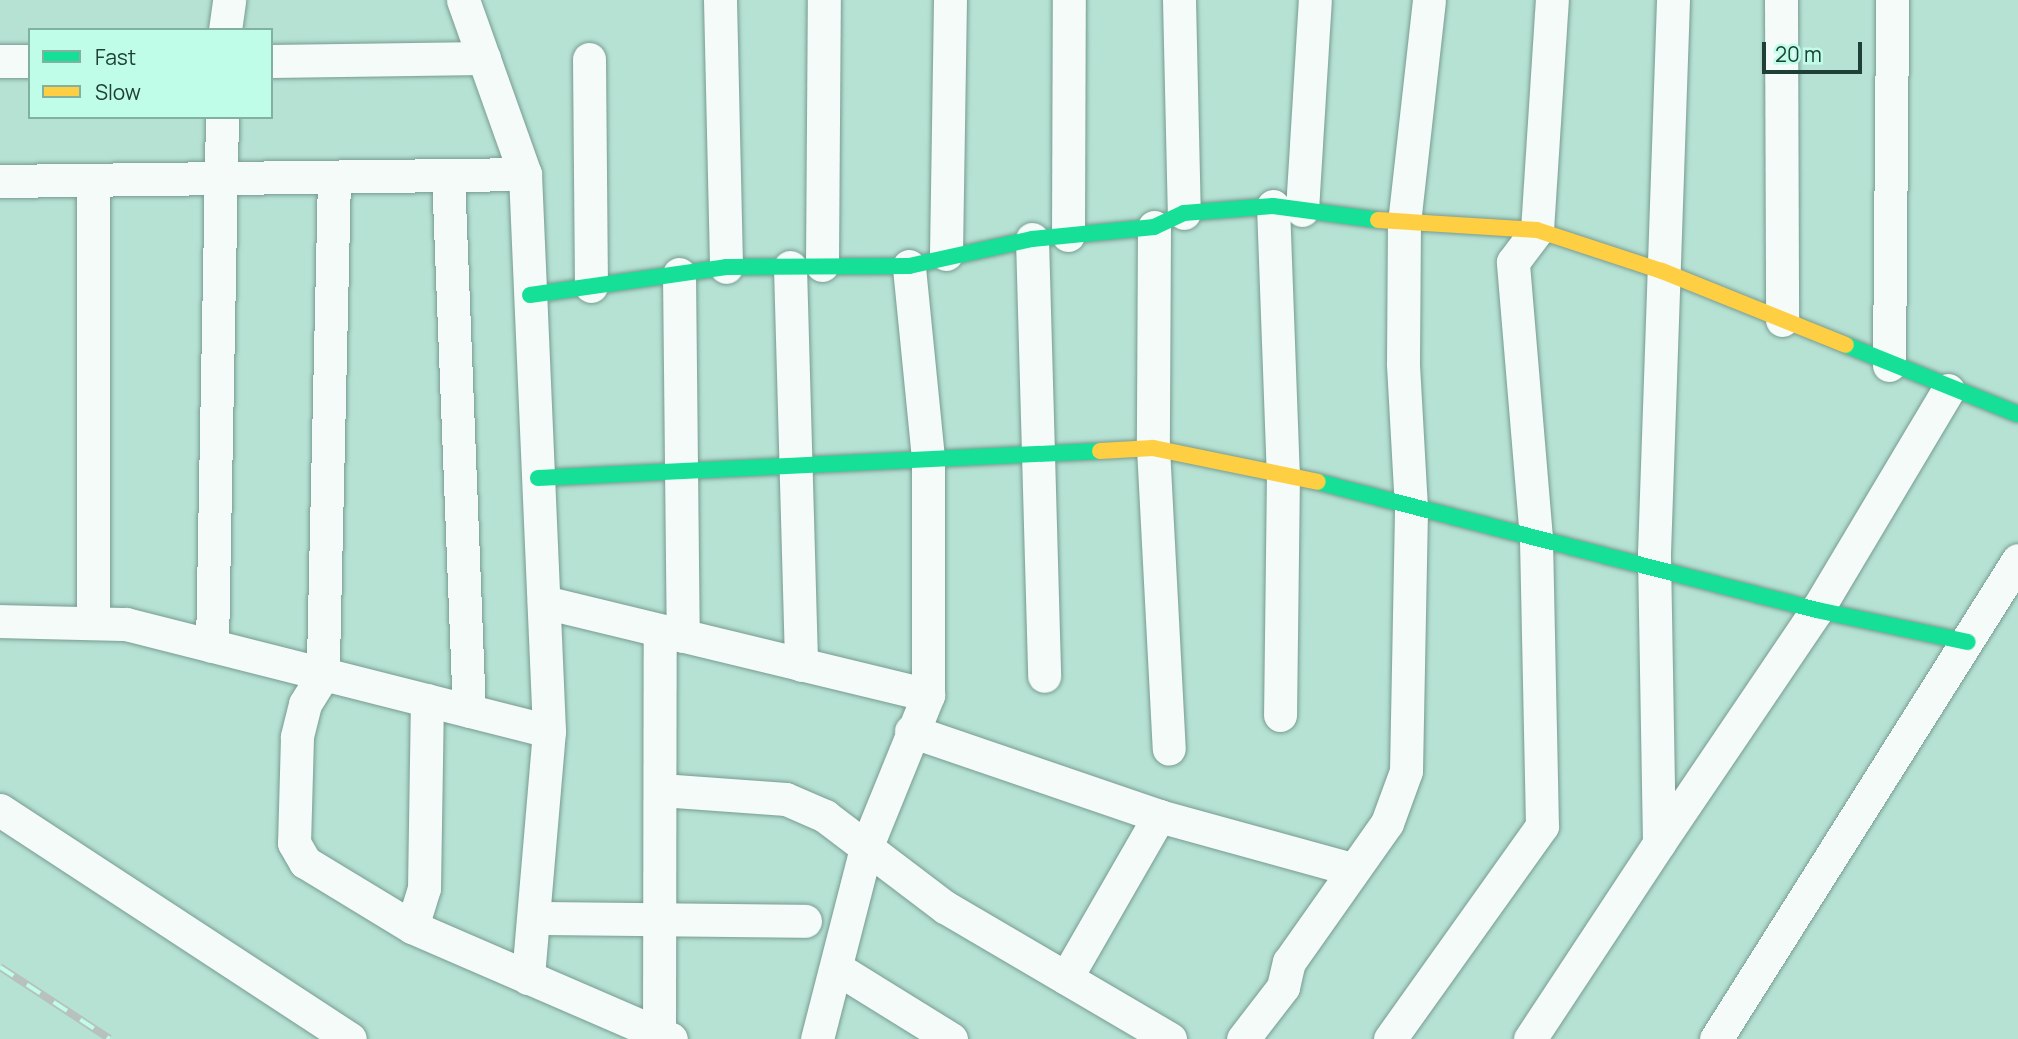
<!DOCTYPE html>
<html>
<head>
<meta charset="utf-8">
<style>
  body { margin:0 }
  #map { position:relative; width:2018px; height:1039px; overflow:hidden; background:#b6e2d4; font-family:Manrope,sans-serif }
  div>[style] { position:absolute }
  .roads { filter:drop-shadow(0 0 2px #789c91) drop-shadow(0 0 2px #789c91) }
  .street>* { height:33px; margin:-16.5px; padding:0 16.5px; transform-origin:16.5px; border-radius:16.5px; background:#f4fbf9 }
  .fast>* { height:16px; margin:-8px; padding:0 8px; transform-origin:8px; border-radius:8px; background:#16e098 }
  .slow>* { height:16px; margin:-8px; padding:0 8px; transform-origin:8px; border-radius:8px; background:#ffcf43 }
  .rail>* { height:8px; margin-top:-4px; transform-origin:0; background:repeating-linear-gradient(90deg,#c0fde9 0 16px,#b7c2bf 0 32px); box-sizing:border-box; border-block:2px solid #b7c2bf }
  span { translate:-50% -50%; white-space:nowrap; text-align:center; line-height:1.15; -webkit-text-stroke:5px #c0fde9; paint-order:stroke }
  .legend { position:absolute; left:28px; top:28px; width:245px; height:91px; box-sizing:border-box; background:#c0fde9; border:2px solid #80b1a1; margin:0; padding:9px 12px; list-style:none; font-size:21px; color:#1f4036 }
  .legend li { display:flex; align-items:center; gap:14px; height:35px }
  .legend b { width:35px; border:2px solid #80b1a1 }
  .scale { position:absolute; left:1762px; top:42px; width:100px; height:32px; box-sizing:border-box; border:4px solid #1f4036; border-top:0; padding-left:9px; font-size:21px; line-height:24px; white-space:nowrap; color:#1f4036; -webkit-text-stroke:5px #c0fde9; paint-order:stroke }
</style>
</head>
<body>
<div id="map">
  <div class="roads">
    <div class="street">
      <div style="left:463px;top:0;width:185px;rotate:70.4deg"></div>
      <div style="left:720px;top:0;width:267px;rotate:88.7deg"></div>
      <div style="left:1179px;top:0;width:213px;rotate:88.7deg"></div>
      <div style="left:1781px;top:0;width:320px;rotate:89.8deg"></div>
      <div style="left:225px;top:30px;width:30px;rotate:-82deg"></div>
      <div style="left:589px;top:59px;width:227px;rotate:89.5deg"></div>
      <div style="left:0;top:61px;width:30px"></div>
      <div style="left:271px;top:61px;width:213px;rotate:-0.8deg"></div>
      <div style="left:448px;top:175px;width:536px;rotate:87.76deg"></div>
      <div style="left:334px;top:177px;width:498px;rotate:91.3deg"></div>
      <div style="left:323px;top:675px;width:34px;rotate:122deg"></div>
      <div style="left:305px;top:704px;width:34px;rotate:104deg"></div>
      <div style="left:297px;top:737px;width:106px;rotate:91.6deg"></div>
      <div style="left:294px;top:843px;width:22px;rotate:60deg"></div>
      <div style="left:305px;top:862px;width:125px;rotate:31.3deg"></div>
      <div style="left:412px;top:927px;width:282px;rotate:23.4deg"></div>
      <div style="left:93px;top:180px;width:443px;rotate:90deg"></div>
      <div style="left:0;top:181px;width:525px;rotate:-0.76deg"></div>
      <div style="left:525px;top:174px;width:558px;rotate:87.53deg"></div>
      <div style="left:549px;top:731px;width:248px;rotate:94.9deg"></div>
      <div style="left:1273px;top:206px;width:267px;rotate:87.9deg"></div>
      <div style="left:1283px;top:473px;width:242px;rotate:90.7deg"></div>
      <div style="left:1302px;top:210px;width:210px;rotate:-86.5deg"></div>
      <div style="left:1154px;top:227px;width:221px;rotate:90.3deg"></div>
      <div style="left:1153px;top:448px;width:301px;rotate:87deg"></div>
      <div style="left:1068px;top:235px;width:235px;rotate:-89.8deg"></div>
      <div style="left:1032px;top:239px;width:437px;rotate:88.4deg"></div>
      <div style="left:946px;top:254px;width:254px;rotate:-89.1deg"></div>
      <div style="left:822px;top:265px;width:265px;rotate:-89.6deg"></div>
      <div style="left:790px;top:267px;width:398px;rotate:88.4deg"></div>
      <div style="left:679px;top:274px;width:362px;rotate:89.4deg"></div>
      <div style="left:1889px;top:365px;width:365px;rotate:-89.5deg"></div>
      <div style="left:544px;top:602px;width:395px;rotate:13.6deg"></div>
      <div style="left:0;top:621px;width:126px;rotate:1.4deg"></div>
      <div style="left:126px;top:624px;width:436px;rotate:14.2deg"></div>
      <div style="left:212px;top:646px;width:529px;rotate:-88.92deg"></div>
      <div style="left:911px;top:731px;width:262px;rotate:18.9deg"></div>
      <div style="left:1159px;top:816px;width:199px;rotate:15.4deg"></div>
      <div style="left:661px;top:790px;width:125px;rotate:4.1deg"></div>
      <div style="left:786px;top:799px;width:43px;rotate:23.6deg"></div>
      <div style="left:825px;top:816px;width:151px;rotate:37.2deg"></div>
      <div style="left:945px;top:907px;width:261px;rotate:30.4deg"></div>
      <div style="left:0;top:810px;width:418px;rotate:33.2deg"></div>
      <div style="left:1659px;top:843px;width:282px;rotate:-55.9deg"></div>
      <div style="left:1817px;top:610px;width:256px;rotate:-59.2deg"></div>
      <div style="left:537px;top:918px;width:268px;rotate:0.6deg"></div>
      <div style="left:412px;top:927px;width:41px;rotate:-72.9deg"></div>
      <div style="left:424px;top:888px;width:188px;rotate:-89.1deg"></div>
      <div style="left:838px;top:969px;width:133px;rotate:31.8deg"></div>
      <div style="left:1066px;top:978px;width:187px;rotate:-60.1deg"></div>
      <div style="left:659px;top:1034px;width:403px;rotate:-89.9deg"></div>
      <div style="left:817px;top:1039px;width:197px;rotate:-75.6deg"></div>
      <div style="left:866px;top:848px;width:165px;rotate:-67.9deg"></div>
      <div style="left:928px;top:695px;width:237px;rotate:-90deg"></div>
      <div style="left:928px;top:458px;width:193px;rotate:-95.7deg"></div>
      <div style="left:1243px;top:1039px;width:66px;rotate:-52.4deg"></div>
      <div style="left:1283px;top:987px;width:26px;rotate:-77deg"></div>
      <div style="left:1289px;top:962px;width:170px;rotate:-54.8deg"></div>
      <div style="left:1387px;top:823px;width:55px;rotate:-69.9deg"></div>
      <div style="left:1406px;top:771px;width:263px;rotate:-88.9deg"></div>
      <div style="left:1411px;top:508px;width:145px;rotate:-93.2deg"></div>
      <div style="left:1403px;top:363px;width:140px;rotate:-89.6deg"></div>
      <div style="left:1404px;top:223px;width:224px;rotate:-83.6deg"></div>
      <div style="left:1390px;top:1039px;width:262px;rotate:-54.5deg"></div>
      <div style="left:1542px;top:826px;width:288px;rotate:-91.2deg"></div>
      <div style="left:1536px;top:538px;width:277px;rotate:-94.8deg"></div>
      <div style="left:1513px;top:262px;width:40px;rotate:-53deg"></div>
      <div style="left:1537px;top:230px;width:230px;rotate:-86.3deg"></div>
      <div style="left:1530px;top:1039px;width:235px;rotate:-56.6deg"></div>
      <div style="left:1659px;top:843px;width:290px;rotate:-91deg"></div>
      <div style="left:1654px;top:553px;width:553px;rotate:-88.03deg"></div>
      <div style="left:1716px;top:1039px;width:566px;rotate:-57.77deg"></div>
    </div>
    <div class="fast">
      <div style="left:530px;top:295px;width:198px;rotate:-8.1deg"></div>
      <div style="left:726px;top:267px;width:183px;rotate:-0.3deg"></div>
      <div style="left:909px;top:266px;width:126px;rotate:-12.4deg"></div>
      <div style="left:1032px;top:239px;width:123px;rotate:-5.6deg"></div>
      <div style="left:1154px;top:227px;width:33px;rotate:-25deg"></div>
      <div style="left:1184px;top:213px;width:89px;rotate:-4.5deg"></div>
      <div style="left:1273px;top:206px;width:106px;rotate:7.6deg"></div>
      <div style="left:1846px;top:345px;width:185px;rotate:21.9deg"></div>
      <div style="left:538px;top:478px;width:563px;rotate:-2.75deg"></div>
      <div style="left:1318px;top:482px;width:515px;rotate:14.39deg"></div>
      <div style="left:1817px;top:610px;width:154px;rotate:12deg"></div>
    </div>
    <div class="slow">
      <div style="left:1378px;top:220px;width:159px;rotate:3.6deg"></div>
      <div style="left:1537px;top:230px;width:132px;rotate:18.2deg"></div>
      <div style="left:1662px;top:271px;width:198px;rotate:21.9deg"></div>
      <div style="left:1100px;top:451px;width:53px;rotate:-3.2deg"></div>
      <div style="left:1153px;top:448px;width:168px;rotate:11.6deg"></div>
    </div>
  </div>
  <div class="rail">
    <div style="left:0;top:967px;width:131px;rotate:33.2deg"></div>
  </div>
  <ul class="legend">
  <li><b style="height:9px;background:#16e098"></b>Fast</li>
  <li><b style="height:9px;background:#ffcf43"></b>Slow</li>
  </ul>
  <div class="scale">20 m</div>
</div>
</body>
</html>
